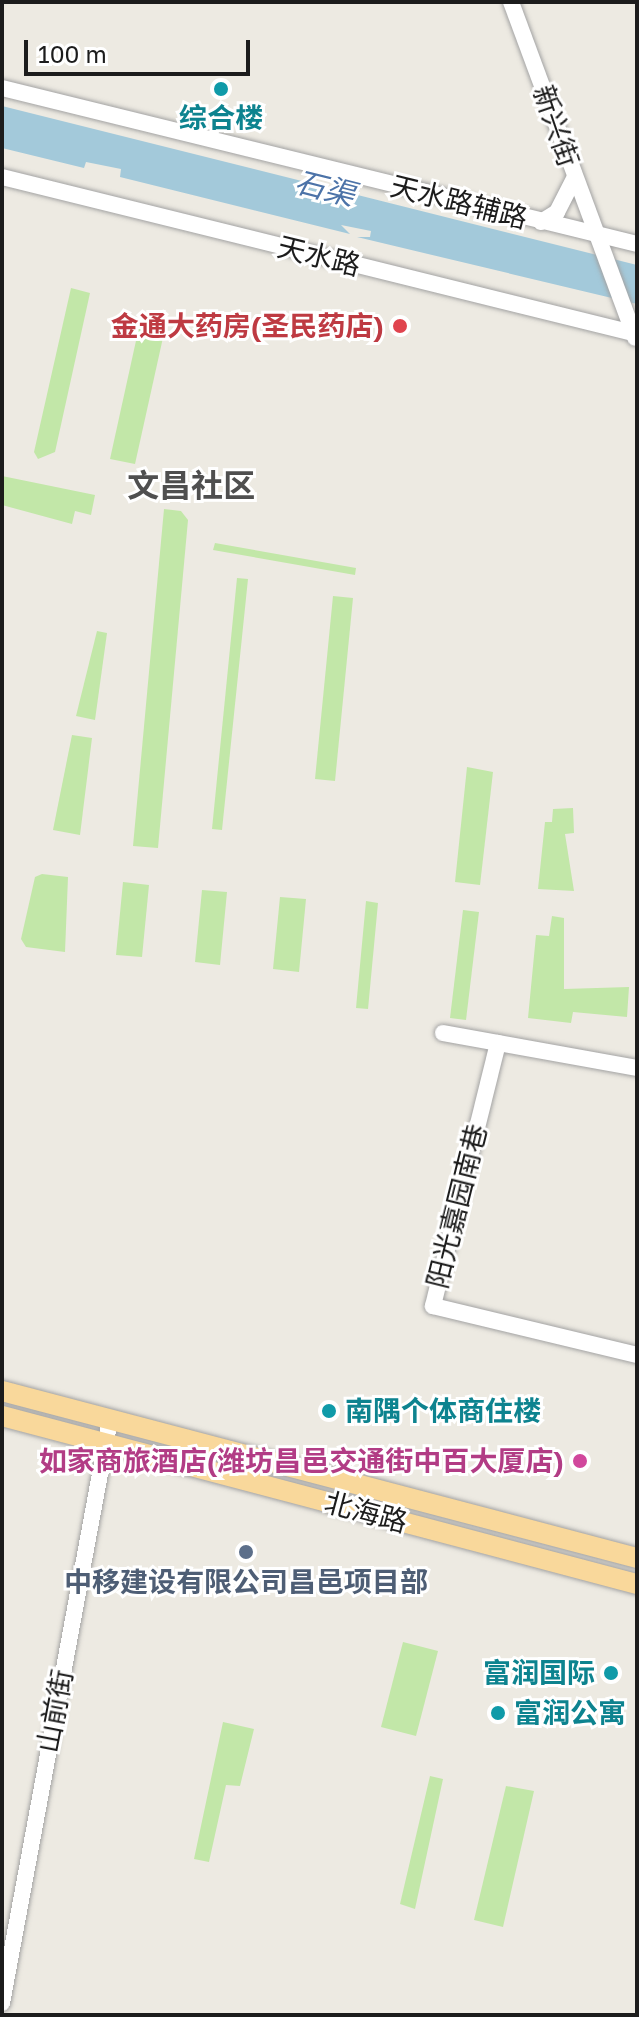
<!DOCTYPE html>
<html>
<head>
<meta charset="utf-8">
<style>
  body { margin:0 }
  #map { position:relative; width:639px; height:2017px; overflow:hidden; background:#edeae2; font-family:"Golos Text","Noto Sans SC",sans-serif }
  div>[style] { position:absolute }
  .grass>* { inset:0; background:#c2e7a8 }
  .water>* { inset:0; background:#a3c9da }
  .roads { filter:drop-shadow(0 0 2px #a3a3a3) drop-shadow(0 0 2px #a3a3a3) }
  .minor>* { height:16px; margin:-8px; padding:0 8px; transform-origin:8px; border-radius:8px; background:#fff }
  .major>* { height:20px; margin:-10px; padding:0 10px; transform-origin:10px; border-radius:10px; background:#f9d89b }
  .dots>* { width:22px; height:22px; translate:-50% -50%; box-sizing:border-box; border:4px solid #fff; border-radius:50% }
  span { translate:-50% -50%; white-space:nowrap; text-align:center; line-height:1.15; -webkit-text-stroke:6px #fff; paint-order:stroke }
  .culture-label { font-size:28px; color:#0d838f; font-weight:700 }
  .left { translate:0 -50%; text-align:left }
  .right { translate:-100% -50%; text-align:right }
  .street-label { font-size:28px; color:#1c1c1c }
  .health-label { font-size:28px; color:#be3a42; font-weight:700 }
  .hotel-label { font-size:28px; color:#b23c85; font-weight:700 }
  .service-label { font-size:28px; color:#4e5e75; font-weight:700 }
  .water-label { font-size:30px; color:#4c73a8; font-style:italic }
  .quarter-label { font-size:32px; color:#4f4f4f; font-weight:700 }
  .frame { position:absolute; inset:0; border:4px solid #1c1c1c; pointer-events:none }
  .scale { position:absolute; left:24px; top:40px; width:226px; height:36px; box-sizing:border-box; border:4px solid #1c1c1c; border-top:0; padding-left:10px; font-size:24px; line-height:28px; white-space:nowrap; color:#1c1c1c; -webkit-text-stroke:6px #fff; paint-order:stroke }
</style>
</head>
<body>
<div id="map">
  <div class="grass">
    <div style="clip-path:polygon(71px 288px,90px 293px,55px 452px,38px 459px,34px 452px)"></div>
    <div style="clip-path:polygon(141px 318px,166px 324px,135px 464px,110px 459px)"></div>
    <div style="clip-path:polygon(2px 476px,95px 495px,91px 515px,75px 511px,72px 524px,2px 505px)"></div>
    <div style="clip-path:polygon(164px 509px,181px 511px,188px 520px,158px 848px,133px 846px)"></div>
    <div style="clip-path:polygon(215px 543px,356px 568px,355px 575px,213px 550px)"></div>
    <div style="clip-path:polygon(237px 578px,248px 579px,222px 830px,212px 829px)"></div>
    <div style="clip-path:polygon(333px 596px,353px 598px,335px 781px,315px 779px)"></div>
    <div style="clip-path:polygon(97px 631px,107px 633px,95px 720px,76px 716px)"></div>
    <div style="clip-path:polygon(72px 735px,92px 738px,80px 835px,53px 830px)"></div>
    <div style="clip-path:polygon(467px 767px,493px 772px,480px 885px,455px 882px)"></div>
    <div style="clip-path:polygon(573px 808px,574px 833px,565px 834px,574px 891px,538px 889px,545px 822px,552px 822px,553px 809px)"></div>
    <div style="clip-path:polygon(42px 874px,68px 877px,65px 952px,26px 947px,21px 939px,35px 877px)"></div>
    <div style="clip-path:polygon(123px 882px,149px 885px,142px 957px,116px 955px)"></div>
    <div style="clip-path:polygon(202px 890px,227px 892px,220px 965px,195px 962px)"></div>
    <div style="clip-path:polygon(280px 897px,306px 899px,299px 972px,273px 969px)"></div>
    <div style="clip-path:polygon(366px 901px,378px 903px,368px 1009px,356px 1008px)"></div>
    <div style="clip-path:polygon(463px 910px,479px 912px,466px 1020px,450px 1018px)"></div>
    <div style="clip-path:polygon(552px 916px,564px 918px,564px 989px,629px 987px,627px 1017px,573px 1012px,571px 1023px,528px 1018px,536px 935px,549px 936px)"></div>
    <div style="clip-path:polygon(403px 1642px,438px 1651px,416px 1736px,381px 1727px)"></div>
    <div style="clip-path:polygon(223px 1722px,254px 1729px,240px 1786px,226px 1785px,209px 1862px,194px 1859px)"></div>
    <div style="clip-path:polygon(430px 1776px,443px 1779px,415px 1909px,400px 1904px)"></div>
    <div style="clip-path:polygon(506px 1786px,534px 1791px,503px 1927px,474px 1920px)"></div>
  </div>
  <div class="water">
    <div style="clip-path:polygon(2px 106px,637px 265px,637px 304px,357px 237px,370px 237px,371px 231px,341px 225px,350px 234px,120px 177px,121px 169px,86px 162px,84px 168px,2px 148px)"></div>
  </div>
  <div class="roads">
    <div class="minor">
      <div style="left:511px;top:2px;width:358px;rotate:69.7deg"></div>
      <div style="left:2px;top:88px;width:654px;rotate:13.8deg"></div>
      <div style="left:2px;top:177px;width:654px;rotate:13.89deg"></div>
      <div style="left:541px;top:222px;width:19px;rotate:-32deg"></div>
      <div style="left:557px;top:212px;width:37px;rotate:-63deg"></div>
      <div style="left:443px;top:1033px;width:197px;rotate:10.2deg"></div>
      <div style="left:498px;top:1043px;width:271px;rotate:103.9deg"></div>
      <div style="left:433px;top:1306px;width:210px;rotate:13.5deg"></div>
      <div style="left:2px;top:2003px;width:593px;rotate:-79.51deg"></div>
    </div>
    <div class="major">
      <div style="left:2px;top:1391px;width:657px;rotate:14.73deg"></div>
      <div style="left:2px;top:1416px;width:657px;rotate:14.82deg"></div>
    </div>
  </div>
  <div class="dots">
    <div style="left:221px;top:89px;background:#0f9aa8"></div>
    <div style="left:400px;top:326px;background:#e0444e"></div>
    <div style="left:329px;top:1411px;background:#0f9aa8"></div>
    <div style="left:580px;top:1461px;background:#d1479c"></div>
    <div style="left:246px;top:1552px;background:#5c6f8a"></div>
    <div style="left:611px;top:1673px;background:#0f9aa8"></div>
    <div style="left:498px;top:1713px;background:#0f9aa8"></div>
  </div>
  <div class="culture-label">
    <span style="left:221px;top:118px">综合楼</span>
    <span class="left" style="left:345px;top:1411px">南隅个体商住楼</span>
    <span class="right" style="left:595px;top:1673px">富润国际</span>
    <span class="left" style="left:514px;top:1713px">富润公寓</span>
  </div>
  <div class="street-label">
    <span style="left:556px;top:126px;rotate:71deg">新兴街</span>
    <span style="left:459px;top:202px;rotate:14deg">天水路辅路</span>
    <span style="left:319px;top:256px;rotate:14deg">天水路</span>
    <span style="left:457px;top:1206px;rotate:-76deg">阳光嘉园南巷</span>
    <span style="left:366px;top:1512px;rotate:15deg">北海路</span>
    <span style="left:55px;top:1711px;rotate:-79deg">山前街</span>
  </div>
  <div class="health-label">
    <span class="right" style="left:384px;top:326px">金通大药房(圣民药店)</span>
  </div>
  <div class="hotel-label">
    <span class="right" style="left:564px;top:1461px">如家商旅酒店(潍坊昌邑交通街中百大厦店)</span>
  </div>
  <div class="service-label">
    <span style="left:246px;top:1582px">中移建设有限公司昌邑项目部</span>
  </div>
  <div class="water-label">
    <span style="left:325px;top:188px;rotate:14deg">石渠</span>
  </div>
  <div class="quarter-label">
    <span style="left:191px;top:485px">文昌社区</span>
  </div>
  <div class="frame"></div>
  <div class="scale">100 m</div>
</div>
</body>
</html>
